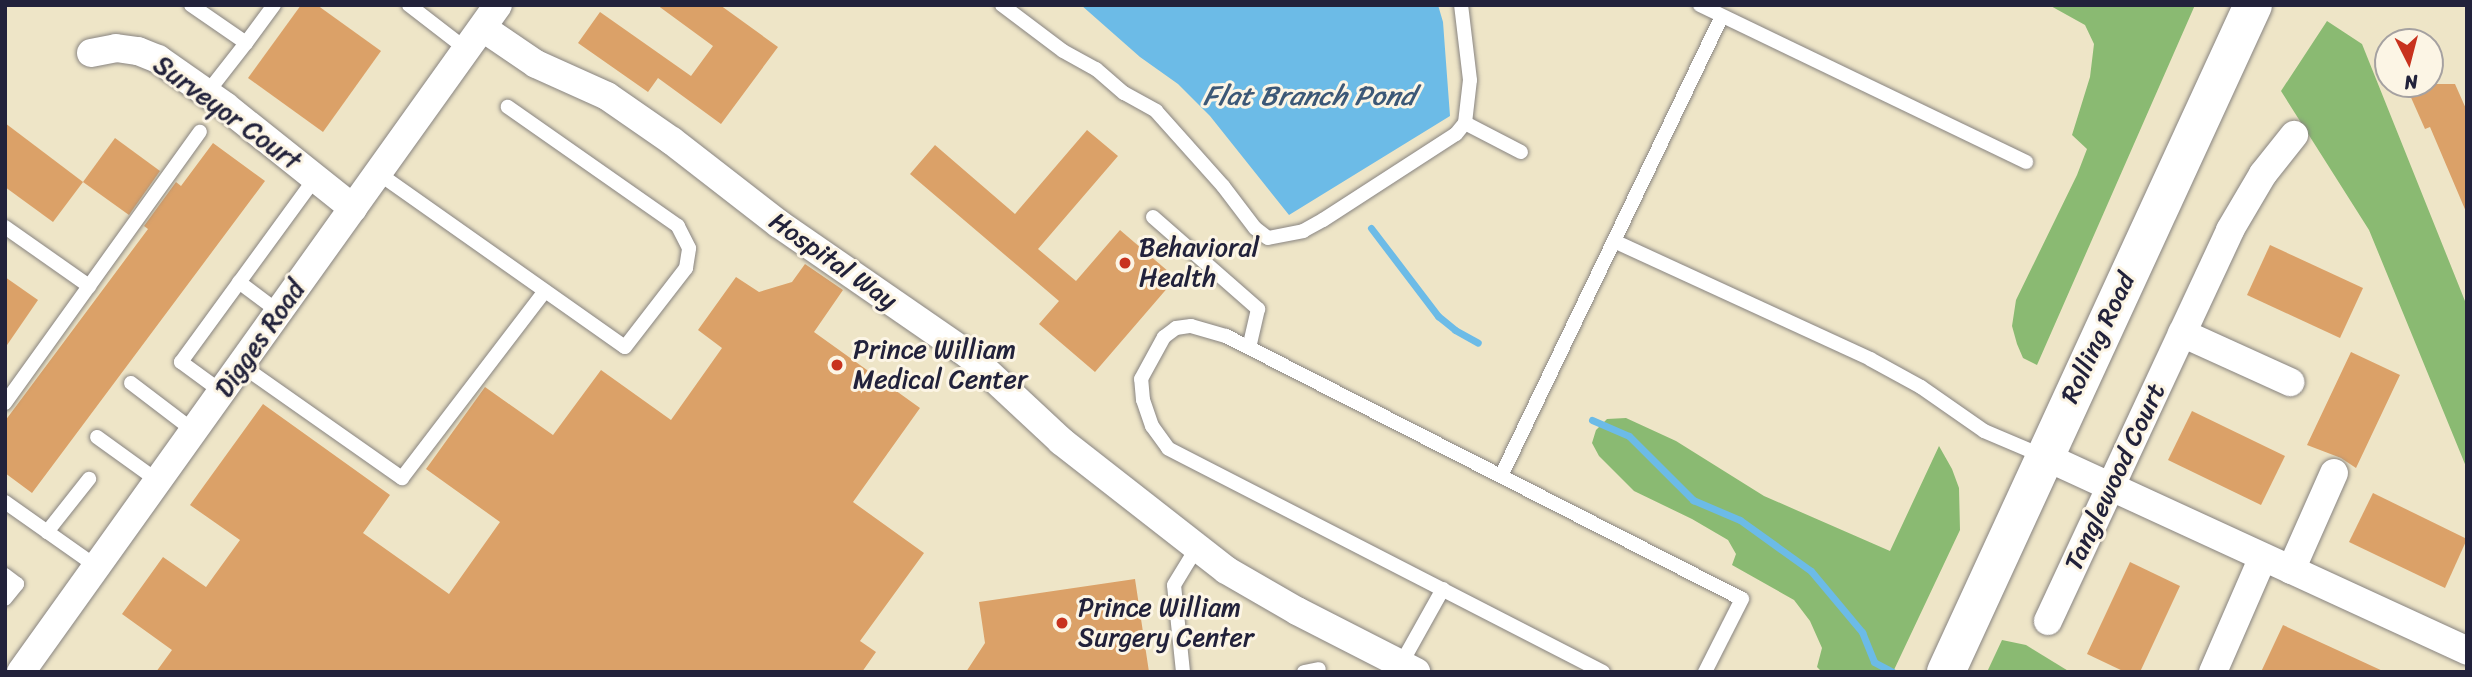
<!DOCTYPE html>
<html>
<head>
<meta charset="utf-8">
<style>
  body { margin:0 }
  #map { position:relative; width:2472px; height:677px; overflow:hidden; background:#eee5c7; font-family:Sriracha,sans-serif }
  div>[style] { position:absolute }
  .forest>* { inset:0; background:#8aba72 }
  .water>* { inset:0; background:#6cbbe7 }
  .stream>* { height:7px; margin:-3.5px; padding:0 3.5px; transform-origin:3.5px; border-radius:3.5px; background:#6cbbe7 }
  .building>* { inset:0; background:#dba168 }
  .roads { filter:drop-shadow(0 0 2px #888481) drop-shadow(0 0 2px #888481) }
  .lane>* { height:14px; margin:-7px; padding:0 7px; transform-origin:7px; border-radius:7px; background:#fff }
  .street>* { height:28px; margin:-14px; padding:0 14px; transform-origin:14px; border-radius:14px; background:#fff }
  .secondary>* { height:38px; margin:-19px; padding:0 19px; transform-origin:19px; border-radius:19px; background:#fff }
  .dots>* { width:19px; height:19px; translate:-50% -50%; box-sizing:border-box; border:4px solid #fcf5e5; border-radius:50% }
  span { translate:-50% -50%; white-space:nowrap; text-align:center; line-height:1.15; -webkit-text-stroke:6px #fcf5e5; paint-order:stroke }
  .street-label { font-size:26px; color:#22223b }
  .poi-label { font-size:26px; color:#22223b }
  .left { translate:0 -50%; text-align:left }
  .water-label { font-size:28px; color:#3c5877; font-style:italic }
  .frame { position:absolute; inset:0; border:7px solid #22223b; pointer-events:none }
  .north { position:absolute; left:2374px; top:28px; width:70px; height:70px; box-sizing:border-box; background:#fcf5e5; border:2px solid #a5a1a1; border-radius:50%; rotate:174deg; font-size:19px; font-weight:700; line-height:28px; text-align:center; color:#22223b }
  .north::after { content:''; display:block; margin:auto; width:24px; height:32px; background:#c8321e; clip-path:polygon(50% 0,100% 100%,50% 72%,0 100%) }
</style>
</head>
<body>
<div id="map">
  <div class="forest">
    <div style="clip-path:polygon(2049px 5px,2195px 5px,2037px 365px,2023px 358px,2017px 344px,2012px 326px,2016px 300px,2077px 175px,2087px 149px,2072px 135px,2090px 77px,2094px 44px,2085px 25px)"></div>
    <div style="clip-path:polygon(2327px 21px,2362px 44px,2467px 306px,2467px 469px,2369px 230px,2281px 91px)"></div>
    <div style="clip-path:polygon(1626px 418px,1676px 441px,1764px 496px,1890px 551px,1939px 446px,1952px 469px,1959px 488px,1960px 530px,1893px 672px,1822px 672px,1817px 667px,1822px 648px,1810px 621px,1794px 600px,1732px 565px,1736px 554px,1728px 540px,1692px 519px,1634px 491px,1599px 456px,1592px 443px,1596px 430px,1607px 419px)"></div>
    <div style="clip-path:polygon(2002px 640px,2026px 645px,2070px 672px,1987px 672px)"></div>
  </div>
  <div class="water">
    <div style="clip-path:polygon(1081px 5px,1438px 5px,1443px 22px,1450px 116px,1289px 215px,1210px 116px,1178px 84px,1140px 57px)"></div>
  </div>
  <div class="stream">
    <div style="left:1371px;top:228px;width:111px;rotate:52.7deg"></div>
    <div style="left:1438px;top:316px;width:22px;rotate:39deg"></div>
    <div style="left:1455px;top:330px;width:26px;rotate:29deg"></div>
    <div style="left:1592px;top:420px;width:40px;rotate:23.4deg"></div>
    <div style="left:1629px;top:436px;width:91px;rotate:45deg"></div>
    <div style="left:1693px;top:500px;width:51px;rotate:23.1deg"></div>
    <div style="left:1740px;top:520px;width:87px;rotate:35.7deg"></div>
    <div style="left:1811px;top:571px;width:80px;rotate:50.1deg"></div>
    <div style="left:1862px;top:632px;width:32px;rotate:68deg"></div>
    <div style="left:1874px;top:662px;width:21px;rotate:28deg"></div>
  </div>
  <div class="building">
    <div style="clip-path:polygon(301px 5px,317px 5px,381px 51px,323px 132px,248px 78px)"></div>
    <div style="clip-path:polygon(657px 5px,720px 5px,778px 47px,721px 124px,658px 78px,648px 92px,578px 43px,600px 12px,691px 76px,713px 46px)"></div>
    <div style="clip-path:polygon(2405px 84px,2455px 84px,2467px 111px,2467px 214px,2430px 127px,2425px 129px)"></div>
    <div style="clip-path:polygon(5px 123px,83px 182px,53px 222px,5px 187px)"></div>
    <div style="clip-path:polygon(1087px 130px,1118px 156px,1038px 249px,1076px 281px,1120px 230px,1176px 278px,1095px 372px,1039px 324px,1059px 301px,910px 174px,935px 145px,1015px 214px)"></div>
    <div style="clip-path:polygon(115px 138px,160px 171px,129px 215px,83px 182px)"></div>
    <div style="clip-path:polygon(213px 143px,265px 181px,32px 493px,5px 473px,5px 421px,148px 229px,144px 226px,176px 182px,181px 186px)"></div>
    <div style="clip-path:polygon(2270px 245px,2363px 288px,2340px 338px,2247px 295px)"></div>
    <div style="clip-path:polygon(805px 264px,843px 290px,814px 332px,920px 408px,853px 502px,924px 553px,860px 641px,876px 652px,862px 672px,156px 672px,172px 650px,122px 614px,163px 557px,206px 587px,240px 540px,190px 505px,263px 404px,390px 495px,363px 533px,449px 594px,500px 522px,426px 469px,485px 387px,553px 435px,601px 370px,671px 420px,722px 348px,698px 330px,736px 277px,759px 292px,792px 282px)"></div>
    <div style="clip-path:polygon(5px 277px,38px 300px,5px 348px)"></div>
    <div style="clip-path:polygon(2351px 352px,2400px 375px,2356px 468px,2341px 458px,2307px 445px)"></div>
    <div style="clip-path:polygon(2192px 411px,2285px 456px,2261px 505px,2168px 460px)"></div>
    <div style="clip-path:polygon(2373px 493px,2467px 539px,2445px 588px,2349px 542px)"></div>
    <div style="clip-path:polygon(2130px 562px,2180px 586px,2140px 672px,2125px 672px,2087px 654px)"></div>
    <div style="clip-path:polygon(1135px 579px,1149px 672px,966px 672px,985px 643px,979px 602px)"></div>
    <div style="clip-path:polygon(2283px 625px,2385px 672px,2261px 672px)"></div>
  </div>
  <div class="roads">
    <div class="lane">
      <div style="left:191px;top:5px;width:67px;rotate:34.6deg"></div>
      <div style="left:246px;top:43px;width:63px;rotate:128deg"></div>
      <div style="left:409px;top:5px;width:72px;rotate:37.7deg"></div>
      <div style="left:1002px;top:5px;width:76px;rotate:37deg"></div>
      <div style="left:1063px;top:51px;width:38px;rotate:29deg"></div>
      <div style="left:1096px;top:69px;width:37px;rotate:41deg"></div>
      <div style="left:1124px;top:93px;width:37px;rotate:29deg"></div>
      <div style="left:1156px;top:111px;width:101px;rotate:48.2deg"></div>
      <div style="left:1223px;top:186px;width:53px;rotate:52.7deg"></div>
      <div style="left:1255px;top:228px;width:16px;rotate:38deg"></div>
      <div style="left:1268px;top:238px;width:36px;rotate:-11deg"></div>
      <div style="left:1303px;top:231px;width:23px;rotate:-29deg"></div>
      <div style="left:1323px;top:220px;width:158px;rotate:-32.9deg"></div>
      <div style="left:1456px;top:134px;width:14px;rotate:-51deg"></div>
      <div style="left:1465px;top:123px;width:43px;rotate:-83.4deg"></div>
      <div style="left:1470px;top:80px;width:76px;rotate:-96.8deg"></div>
      <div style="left:1700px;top:5px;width:362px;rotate:25.7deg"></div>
      <div style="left:246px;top:43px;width:47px;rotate:-53.6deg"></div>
      <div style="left:1465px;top:123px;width:63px;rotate:27.4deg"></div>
      <div style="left:378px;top:173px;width:302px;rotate:35.2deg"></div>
      <div style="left:625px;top:347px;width:100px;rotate:-52.3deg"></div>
      <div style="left:686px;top:268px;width:20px;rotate:-81deg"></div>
      <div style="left:689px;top:248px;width:25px;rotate:-117deg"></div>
      <div style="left:678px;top:226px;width:208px;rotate:-145deg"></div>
      <div style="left:1153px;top:217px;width:140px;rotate:41.2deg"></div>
      <div style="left:1258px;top:309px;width:39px;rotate:103deg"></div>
      <div style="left:5px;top:227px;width:103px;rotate:35.1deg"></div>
      <div style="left:1614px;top:241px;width:282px;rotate:24.7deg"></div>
      <div style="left:1870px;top:359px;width:58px;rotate:28.8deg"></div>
      <div style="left:1921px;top:387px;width:77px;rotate:34.9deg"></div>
      <div style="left:1984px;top:431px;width:64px;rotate:23deg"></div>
      <div style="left:239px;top:282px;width:50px;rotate:36.9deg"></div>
      <div style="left:241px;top:365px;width:197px;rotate:35.1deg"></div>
      <div style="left:402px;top:478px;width:235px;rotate:-52.6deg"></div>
      <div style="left:131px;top:383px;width:79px;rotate:37.3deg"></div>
      <div style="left:222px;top:392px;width:51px;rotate:-143.8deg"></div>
      <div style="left:181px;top:362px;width:228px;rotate:-53.9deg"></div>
      <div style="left:5px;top:403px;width:334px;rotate:-54.3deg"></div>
      <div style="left:97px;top:437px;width:75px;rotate:35.8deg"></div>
      <div style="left:1501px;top:476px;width:510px;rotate:-64.34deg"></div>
      <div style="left:5px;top:502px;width:113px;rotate:35.2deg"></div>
      <div style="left:47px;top:532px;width:68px;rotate:-51.6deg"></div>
      <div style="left:5px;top:575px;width:15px;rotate:37deg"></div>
      <div style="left:17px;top:584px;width:19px;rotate:129deg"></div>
      <div style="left:1401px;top:664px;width:86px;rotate:-60.8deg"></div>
      <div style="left:1183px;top:672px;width:87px;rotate:-95.9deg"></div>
      <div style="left:1174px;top:585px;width:42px;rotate:-58.6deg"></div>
      <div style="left:1304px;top:672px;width:15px;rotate:-11deg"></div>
      <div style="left:1603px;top:672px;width:489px;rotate:-152.8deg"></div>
      <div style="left:1168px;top:448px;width:27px;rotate:-126deg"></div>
      <div style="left:1152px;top:426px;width:28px;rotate:-109deg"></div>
      <div style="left:1143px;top:400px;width:21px;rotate:-95deg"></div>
      <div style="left:1141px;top:379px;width:48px;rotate:-61.3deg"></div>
      <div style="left:1164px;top:337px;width:15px;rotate:-37deg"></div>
      <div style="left:1176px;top:328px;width:15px;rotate:-8deg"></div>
      <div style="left:1191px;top:326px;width:36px;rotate:16deg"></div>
      <div style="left:1226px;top:336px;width:579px;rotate:27.01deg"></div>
      <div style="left:1742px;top:599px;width:82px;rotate:116.9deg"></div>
    </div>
    <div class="street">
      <div style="left:483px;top:28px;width:64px;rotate:34.2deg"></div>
      <div style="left:536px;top:64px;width:78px;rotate:24.3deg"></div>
      <div style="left:607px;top:96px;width:79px;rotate:34.7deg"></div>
      <div style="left:672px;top:141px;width:135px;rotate:37.8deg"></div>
      <div style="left:779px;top:224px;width:232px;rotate:34.6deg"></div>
      <div style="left:970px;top:356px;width:125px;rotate:43deg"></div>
      <div style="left:1061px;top:441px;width:209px;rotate:38deg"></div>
      <div style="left:1226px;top:570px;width:82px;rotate:30deg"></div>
      <div style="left:1297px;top:611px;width:134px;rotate:27.1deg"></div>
      <div style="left:91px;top:53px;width:25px;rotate:-11deg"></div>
      <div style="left:116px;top:48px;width:22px;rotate:8deg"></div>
      <div style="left:138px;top:51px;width:22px;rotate:22deg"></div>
      <div style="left:158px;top:59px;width:82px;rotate:35deg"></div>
      <div style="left:225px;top:106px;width:164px;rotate:38.6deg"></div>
      <div style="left:2182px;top:333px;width:119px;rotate:24.4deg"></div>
      <div style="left:2044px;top:456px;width:466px;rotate:24.7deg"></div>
      <div style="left:2291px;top:570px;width:106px;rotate:-66.1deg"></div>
      <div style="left:2048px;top:621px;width:431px;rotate:-65deg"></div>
      <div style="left:2230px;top:230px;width:65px;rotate:-59.5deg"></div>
      <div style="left:2263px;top:174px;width:50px;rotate:-51.5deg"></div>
      <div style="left:21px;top:672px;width:820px;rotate:-54.43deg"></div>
      <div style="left:2213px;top:672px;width:125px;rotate:-66.5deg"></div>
    </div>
    <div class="secondary">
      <div style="left:1946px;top:672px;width:734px;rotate:-65.28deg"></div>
    </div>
  </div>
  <div class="dots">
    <div style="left:1125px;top:263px;background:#c8321e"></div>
    <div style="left:837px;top:365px;background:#c8321e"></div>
    <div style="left:1062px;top:623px;background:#c8321e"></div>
  </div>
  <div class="street-label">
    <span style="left:227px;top:113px;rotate:36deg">Surveyor Court</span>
    <span style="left:833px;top:261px;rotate:35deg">Hospital Way</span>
    <span style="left:2098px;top:338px;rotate:-65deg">Rolling Road</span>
    <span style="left:260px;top:339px;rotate:-55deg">Digges Road</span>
    <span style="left:2115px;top:477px;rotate:-65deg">Tanglewood Court</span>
  </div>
  <div class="poi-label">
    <span class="left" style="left:1139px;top:263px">Behavioral<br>Health</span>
    <span class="left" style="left:853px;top:365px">Prince William<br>Medical Center</span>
    <span class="left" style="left:1078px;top:623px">Prince William<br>Surgery Center</span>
  </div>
  <div class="water-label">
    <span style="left:1309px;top:96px">Flat Branch Pond</span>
  </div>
  <div class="frame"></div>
  <div class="north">N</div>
</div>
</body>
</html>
